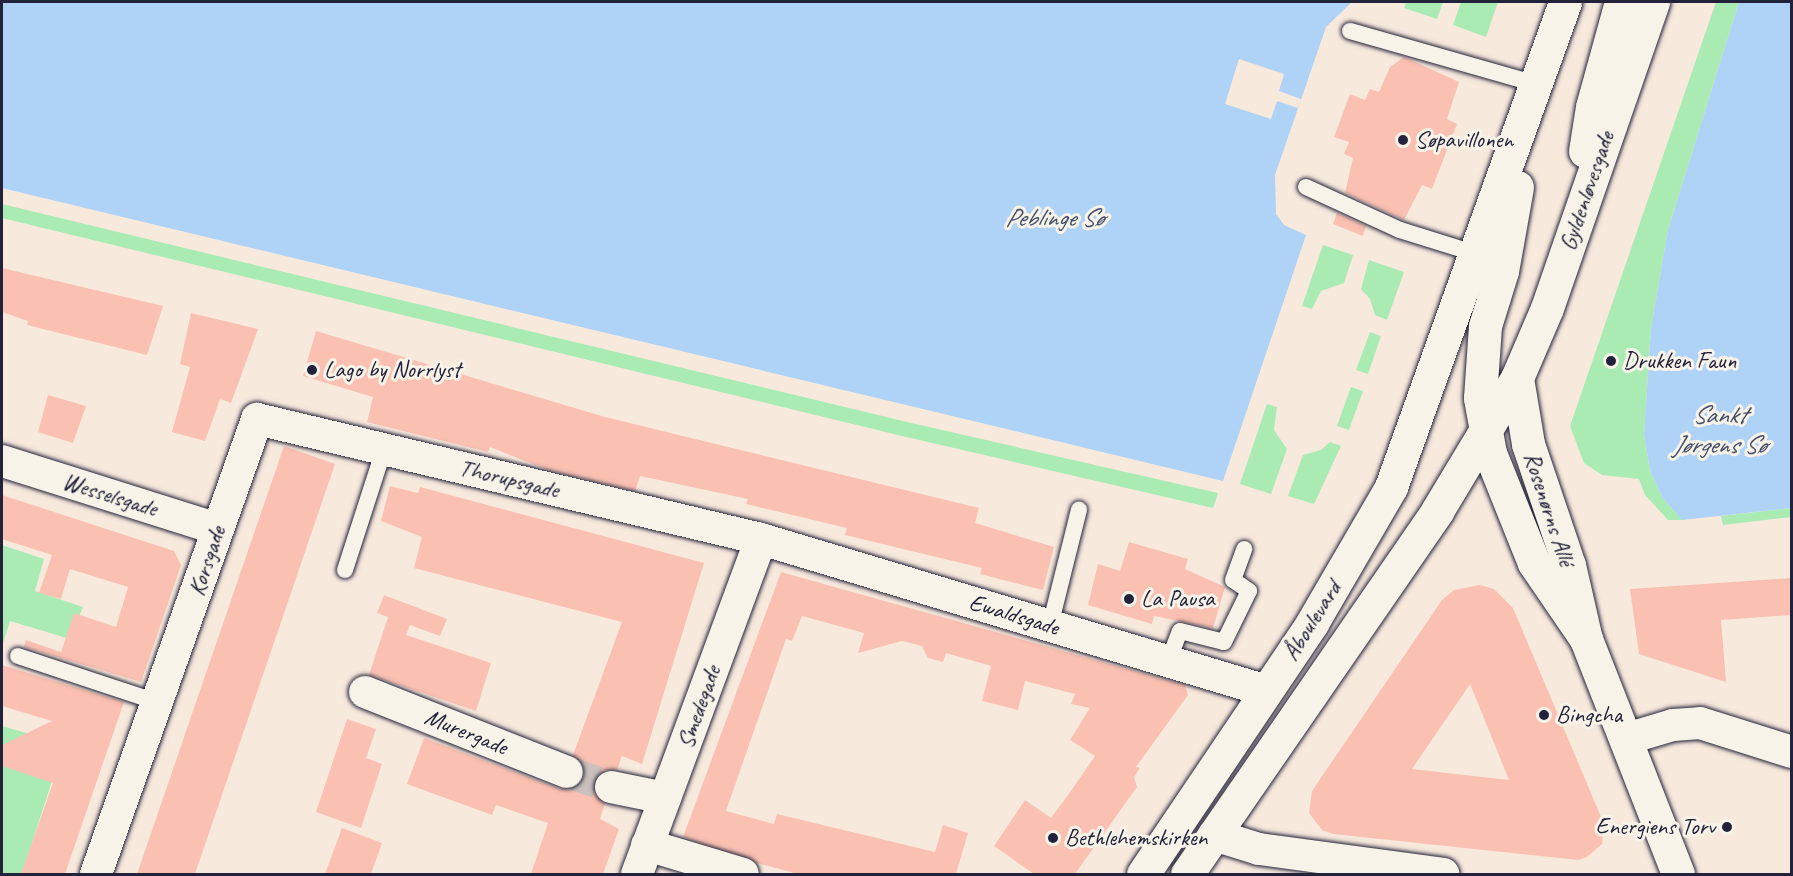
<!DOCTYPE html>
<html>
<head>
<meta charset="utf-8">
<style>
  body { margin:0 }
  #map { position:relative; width:1793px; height:876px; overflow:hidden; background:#f8e9dd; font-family:Caveat,sans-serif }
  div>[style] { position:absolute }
  .green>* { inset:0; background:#aaebb4 }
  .water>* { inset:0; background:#afd2f7 }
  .pier>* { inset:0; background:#f8e9dd }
  .building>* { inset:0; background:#fac1b2 }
  .minor-tunnel>* { height:32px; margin-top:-16px; transform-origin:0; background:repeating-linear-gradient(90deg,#cdc1bd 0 32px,transparent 0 48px) }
  .roads { filter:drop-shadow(0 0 2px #22223b) drop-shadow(0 0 2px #22223b) }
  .service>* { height:16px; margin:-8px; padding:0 8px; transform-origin:8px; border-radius:8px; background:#f7f3e8 }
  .minor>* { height:32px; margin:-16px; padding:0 16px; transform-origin:16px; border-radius:16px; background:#f7f3e8 }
  .tertiary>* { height:33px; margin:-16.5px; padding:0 16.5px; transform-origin:16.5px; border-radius:16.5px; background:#f7f3e8 }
  .dots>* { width:16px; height:16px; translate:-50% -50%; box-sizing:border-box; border:3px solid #f7f3e8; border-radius:50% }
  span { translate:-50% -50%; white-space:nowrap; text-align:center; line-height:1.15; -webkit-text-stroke:6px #f7f3e8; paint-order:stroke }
  .poi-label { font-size:24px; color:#22223b }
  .left { translate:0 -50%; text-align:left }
  .right { translate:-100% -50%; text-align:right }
  .street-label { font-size:24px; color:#22223b }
  .water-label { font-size:26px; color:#454e6a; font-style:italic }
  .frame { position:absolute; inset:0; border:3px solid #22223b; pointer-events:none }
</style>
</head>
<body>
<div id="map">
  <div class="green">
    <div style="clip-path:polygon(1406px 2px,1443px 2px,1437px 19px,1404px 8px)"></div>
    <div style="clip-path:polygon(1461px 2px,1498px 2px,1486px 37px,1453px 25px)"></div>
    <div style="clip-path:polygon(1716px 2px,1739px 2px,1668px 230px,1651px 328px,1644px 435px,1650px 470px,1662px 497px,1682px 520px,1668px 520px,1645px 495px,1639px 479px,1602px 475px,1584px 463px,1570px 426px)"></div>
    <div style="clip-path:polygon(2px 204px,907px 422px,1218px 493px,1213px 508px,902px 436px,2px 218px)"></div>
    <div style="clip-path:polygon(1323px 245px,1353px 255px,1344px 283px,1321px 291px,1312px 309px,1302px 306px)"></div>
    <div style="clip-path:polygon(1369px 260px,1404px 272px,1387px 320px,1375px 315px,1370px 299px,1361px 289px)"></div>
    <div style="clip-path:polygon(1370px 332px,1381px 336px,1368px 374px,1356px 370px)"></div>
    <div style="clip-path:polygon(1351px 387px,1363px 391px,1349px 430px,1337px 426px)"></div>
    <div style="clip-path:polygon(1267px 404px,1277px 407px,1274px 430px,1287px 449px,1271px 494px,1240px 484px)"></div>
    <div style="clip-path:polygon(1330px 442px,1341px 446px,1314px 504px,1288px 496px,1303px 455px,1321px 450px)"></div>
    <div style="clip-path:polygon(1791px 508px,1791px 517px,1723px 525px,1721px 516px)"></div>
    <div style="clip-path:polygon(2px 545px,44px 559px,35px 591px,83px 607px,70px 639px,10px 621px,2px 646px)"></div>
    <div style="clip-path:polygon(2px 726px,64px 744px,22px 874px,2px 874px)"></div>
  </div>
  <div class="water">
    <div style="clip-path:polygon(2px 2px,1352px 2px,1326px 27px,1275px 175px,1276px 214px,1284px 225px,1306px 235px,1223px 481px,2px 188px)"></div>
    <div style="clip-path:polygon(1739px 2px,1791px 2px,1791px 508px,1682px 520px,1662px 497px,1650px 470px,1644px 435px,1651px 328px,1668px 230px)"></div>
  </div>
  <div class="pier">
    <div style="clip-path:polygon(1239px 59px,1284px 74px,1279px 91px,1301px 99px,1298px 108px,1277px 101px,1271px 119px,1225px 104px)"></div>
  </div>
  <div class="building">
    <div style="clip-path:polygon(1404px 57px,1459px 82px,1447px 119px,1457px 124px,1432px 189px,1422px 185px,1404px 220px,1345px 193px,1353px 158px,1344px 154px,1349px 142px,1334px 137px,1350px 94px,1365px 100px,1370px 89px,1379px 92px,1390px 67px)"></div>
    <div style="clip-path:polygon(1337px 213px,1366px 226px,1363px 236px,1333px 224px)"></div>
    <div style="clip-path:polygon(2px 268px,163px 306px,147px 355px,27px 325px,28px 321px,2px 312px)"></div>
    <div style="clip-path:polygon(191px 313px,258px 329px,231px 403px,220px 399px,205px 441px,172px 432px,190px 367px,180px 364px)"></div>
    <div style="clip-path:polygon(316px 331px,605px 417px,979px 508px,975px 523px,1054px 547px,1043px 590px,980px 574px,982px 568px,845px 535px,847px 528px,746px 504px,748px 499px,640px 476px,635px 491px,548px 470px,490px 447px,488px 452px,367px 422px,373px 397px,303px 376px)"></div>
    <div style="clip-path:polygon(48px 395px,86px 406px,73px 443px,38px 432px)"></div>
    <div style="clip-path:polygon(284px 446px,335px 464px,195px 874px,137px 874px)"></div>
    <div style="clip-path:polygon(390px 486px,418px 493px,420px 487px,704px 563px,642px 764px,622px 756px,617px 770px,605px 770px,594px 783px,594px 793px,605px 804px,600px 819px,619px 829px,603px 874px,531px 874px,548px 823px,496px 805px,492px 815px,407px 784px,424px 738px,560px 789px,578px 786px,585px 770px,573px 755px,622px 622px,414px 568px,422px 537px,381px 521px)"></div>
    <div style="clip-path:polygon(2px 495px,174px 551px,181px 565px,141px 682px,24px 647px,26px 640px,61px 652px,74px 613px,116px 627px,128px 587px,70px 569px,61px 599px,39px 593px,52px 555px,2px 539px)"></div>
    <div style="clip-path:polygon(1129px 542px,1188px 559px,1185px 569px,1225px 587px,1213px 628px,1154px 616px,1152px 624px,1088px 605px,1098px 564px,1120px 571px)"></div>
    <div style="clip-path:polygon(781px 572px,1185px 685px,1188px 695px,1136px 767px,1140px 768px,1134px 777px,1137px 787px,1075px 874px,1034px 874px,994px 846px,1025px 800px,1051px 818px,1068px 795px,1095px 756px,1070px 740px,1090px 708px,1071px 704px,1075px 694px,1025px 681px,1018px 710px,982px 701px,991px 666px,946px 653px,943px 662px,928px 658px,922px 646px,902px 641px,858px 653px,864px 633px,802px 616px,792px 641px,786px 639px,726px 811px,774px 824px,777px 814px,935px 852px,943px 825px,968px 833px,956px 874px,798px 874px,757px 863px,683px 837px)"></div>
    <div style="clip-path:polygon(1791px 578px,1791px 615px,1721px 620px,1726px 682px,1639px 654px,1630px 589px)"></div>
    <div style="clip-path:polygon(evenodd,1480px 585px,1494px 589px,1513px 608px,1604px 824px,1602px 844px,1587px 857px,1578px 860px,1333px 834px,1322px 830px,1309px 813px,1312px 791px,1442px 600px,1454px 590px,1480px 585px,1470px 684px,1509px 780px,1412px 769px,1470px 684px)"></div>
    <div style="clip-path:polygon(384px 595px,447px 619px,440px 636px,410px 625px,406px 635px,491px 663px,476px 711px,369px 675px,388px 617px,377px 613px)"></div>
    <div style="clip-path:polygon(2px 665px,124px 702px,65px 874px,21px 874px,53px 783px,2px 766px,2px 745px,52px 721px,2px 706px)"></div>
    <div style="clip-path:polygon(347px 719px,376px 729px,366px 758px,382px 764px,361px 828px,316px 812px)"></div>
    <div style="clip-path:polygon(342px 828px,382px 843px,371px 874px,325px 874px)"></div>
  </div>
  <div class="minor-tunnel">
    <div style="left:567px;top:772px;width:46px;rotate:18.8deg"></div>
  </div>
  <div class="roads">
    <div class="service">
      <div style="left:1350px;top:31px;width:193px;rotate:15.9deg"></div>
      <div style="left:1306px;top:187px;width:103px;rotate:24.6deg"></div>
      <div style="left:1400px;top:230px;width:81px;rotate:17.3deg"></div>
      <div style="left:345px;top:570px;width:127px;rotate:-72.1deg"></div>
      <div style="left:1050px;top:626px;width:120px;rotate:-76deg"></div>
      <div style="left:18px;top:656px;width:146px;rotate:18.3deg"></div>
      <div style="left:1168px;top:662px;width:33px;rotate:-69deg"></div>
      <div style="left:1180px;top:631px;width:45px;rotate:14deg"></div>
      <div style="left:1224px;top:642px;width:57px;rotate:-63.9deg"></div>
      <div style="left:1249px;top:591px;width:19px;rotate:-145deg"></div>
      <div style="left:1233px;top:580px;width:33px;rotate:-70deg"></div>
    </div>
    <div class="minor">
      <div style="left:2px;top:461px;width:226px;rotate:17.5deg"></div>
      <div style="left:365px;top:692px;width:217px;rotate:21.6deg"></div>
      <div style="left:1626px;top:739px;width:49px;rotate:-16.6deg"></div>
      <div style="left:1673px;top:725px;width:27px;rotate:-4deg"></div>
      <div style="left:1700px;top:723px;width:96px;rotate:17.5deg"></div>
      <div style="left:611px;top:787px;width:55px;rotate:11.5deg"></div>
      <div style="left:1214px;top:835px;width:47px;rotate:17.3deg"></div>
      <div style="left:1259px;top:849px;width:186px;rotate:7.7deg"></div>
      <div style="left:647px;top:845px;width:100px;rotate:16.8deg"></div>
      <div style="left:96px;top:874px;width:483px;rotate:-70.5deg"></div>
      <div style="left:257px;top:419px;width:518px;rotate:13.39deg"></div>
      <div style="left:761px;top:539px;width:528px;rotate:16.72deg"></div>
      <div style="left:637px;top:874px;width:357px;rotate:-69.7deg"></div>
    </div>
    <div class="tertiary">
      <div style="left:1585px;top:151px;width:45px;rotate:-81deg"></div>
      <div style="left:1592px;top:107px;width:109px;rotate:-74.6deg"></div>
      <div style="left:1517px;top:187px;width:85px;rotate:100.1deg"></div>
      <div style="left:1502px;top:271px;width:58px;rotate:107.2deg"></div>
      <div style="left:1485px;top:326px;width:72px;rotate:94deg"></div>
      <div style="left:1480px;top:398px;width:56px;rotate:79.7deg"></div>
      <div style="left:1490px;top:453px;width:118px;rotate:68.2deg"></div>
      <div style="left:1534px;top:563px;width:92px;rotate:55.6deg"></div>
      <div style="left:1517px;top:378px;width:67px;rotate:80.5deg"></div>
      <div style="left:1528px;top:444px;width:128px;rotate:71.3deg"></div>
      <div style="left:1569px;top:565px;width:76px;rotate:77.1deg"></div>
      <div style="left:1586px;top:639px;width:252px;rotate:68.6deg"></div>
      <div style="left:1143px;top:874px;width:303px;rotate:-56deg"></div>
      <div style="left:1312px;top:623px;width:157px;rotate:-59.8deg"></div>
      <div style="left:1391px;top:487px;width:515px;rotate:-70.26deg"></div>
      <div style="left:1187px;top:874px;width:441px;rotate:-55.4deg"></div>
      <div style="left:1437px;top:511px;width:155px;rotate:-59deg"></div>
      <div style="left:1517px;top:378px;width:76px;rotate:-66.8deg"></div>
      <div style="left:1547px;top:308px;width:324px;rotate:-70.9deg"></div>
    </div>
  </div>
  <div class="dots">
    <div style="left:1403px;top:140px;background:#22223b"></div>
    <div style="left:1611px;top:361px;background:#22223b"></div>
    <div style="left:312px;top:370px;background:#22223b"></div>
    <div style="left:1129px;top:599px;background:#22223b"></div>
    <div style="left:1544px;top:715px;background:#22223b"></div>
    <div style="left:1727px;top:827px;background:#22223b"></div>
    <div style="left:1053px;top:838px;background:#22223b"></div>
  </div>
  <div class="poi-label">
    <span class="left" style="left:1415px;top:140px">Søpavillonen</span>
    <span class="left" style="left:1623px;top:361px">Drukken Faun</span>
    <span class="left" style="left:324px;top:370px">Lago by Norrlyst</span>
    <span class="left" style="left:1141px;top:599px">La Pausa</span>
    <span class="left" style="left:1556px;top:715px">Bingcha</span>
    <span class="right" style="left:1715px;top:827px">Energiens Torv</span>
    <span class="left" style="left:1065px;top:838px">Bethlehemskirken</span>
  </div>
  <div class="street-label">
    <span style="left:1587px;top:191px;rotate:-71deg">Gyldenløvesgade</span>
    <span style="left:509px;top:479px;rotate:13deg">Thorupsgade</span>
    <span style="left:110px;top:495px;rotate:17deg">Wesselsgade</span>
    <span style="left:1549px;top:509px;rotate:72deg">Rosenørns Allé</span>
    <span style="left:207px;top:561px;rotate:-71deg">Korsgade</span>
    <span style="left:1014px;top:615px;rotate:17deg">Ewaldsgade</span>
    <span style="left:1312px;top:621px;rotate:-58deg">Åboulevard</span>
    <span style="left:699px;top:707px;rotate:-70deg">Smedegade</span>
    <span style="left:466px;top:732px;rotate:22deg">Murergade</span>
  </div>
  <div class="water-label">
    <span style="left:1054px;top:218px">Peblinge Sø</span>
    <span style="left:1719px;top:430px">Sankt<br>Jørgens Sø</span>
  </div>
  <div class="frame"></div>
</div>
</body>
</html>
